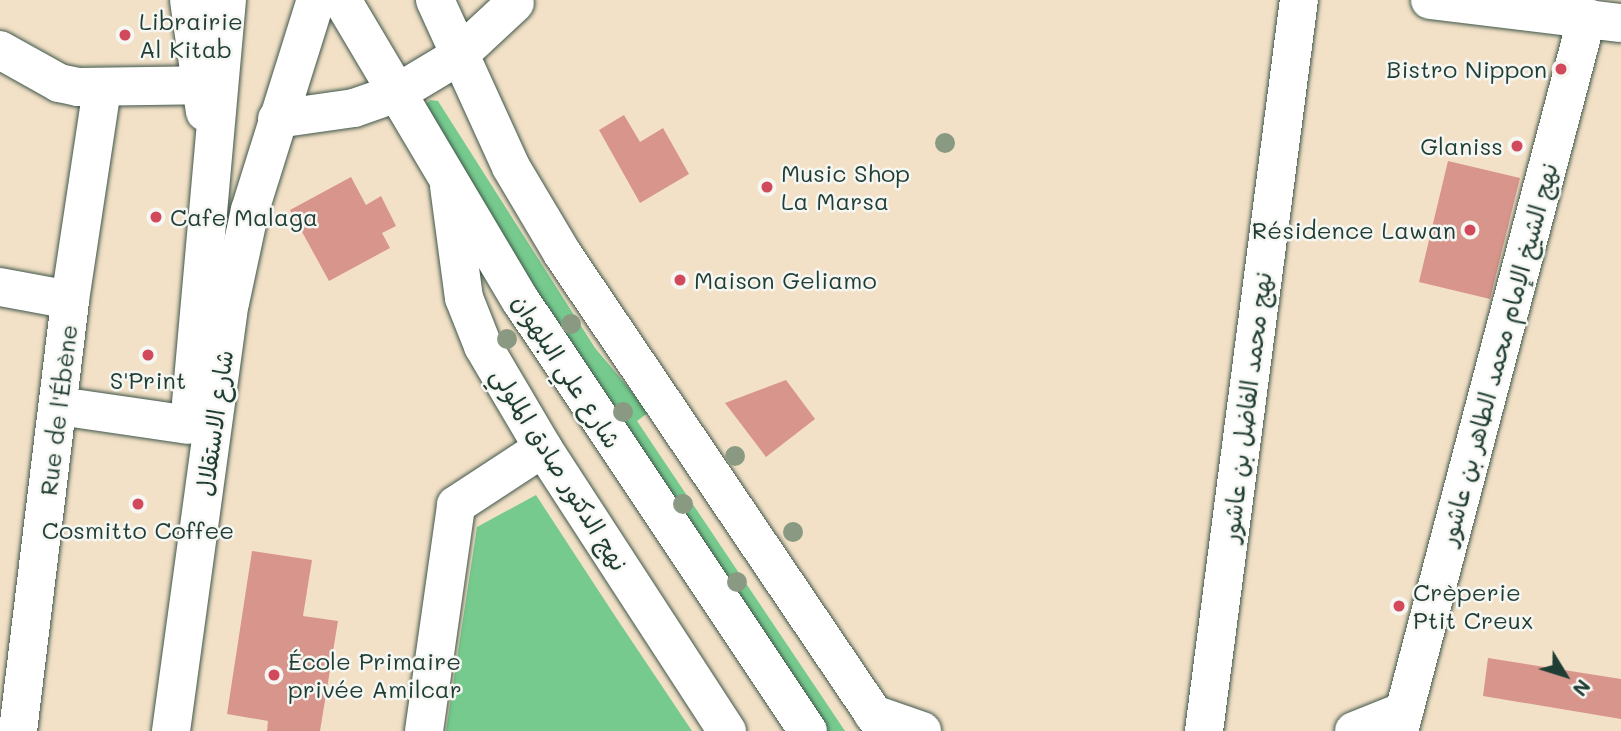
<!DOCTYPE html>
<html>
<head>
<meta charset="utf-8">
<style>
  body { margin:0 }
  #map { position:relative; width:1621px; height:731px; overflow:hidden; background:#f3e1c7; font-family:Mali,"Playpen Sans Arabic",sans-serif }
  div>[style] { position:absolute }
  .green>* { inset:0; background:#76ca8e }
  .building>* { inset:0; background:#d8958b }
  .roads { filter:drop-shadow(0 0 2px #3f564a) drop-shadow(0 0 2px #3f564a) }
  .minor>* { height:38px; margin:-19px; padding:0 19px; transform-origin:19px; border-radius:19px; background:#fff }
  .major>* { height:38px; margin:-19px; padding:0 19px; transform-origin:19px; border-radius:19px; background:#fff }
  .highway>* { height:38px; margin:-19px; padding:0 19px; transform-origin:19px; border-radius:19px; background:#fff }
  .trees>* { width:20px; height:20px; margin:-10px; border-radius:50%; background:#8a9a82 }
  .dots>* { width:19px; height:19px; translate:-50% -50%; box-sizing:border-box; border:4px solid #f6f6f2; border-radius:50% }
  span { translate:-50% -50%; white-space:nowrap; text-align:center; line-height:1.15; -webkit-text-stroke:5px #f6f6f2; paint-order:stroke }
  .poi-label { font-size:24px; color:#1f3d34 }
  .left { translate:0 -50%; text-align:left }
  .right { translate:-100% -50%; text-align:right }
  .street-label { font-size:24px; color:#1f3d34 }
  .north { position:absolute; left:1530px; top:640px; width:70px; height:70px; -webkit-text-stroke:5px #f6f6f2; paint-order:stroke; rotate:128deg; font-size:19px; font-weight:700; line-height:28px; text-align:center; color:#1f3d34 }
  .north::after { content:''; display:block; margin:auto; width:24px; height:32px; background:#1f3d34; clip-path:polygon(50% 0,100% 100%,50% 72%,0 100%) }
</style>
</head>
<body>
<div id="map">
  <div class="green">
    <div style="clip-path:polygon(430px 100px,438px 101px,595px 348px,649px 412px,637px 421px,845px 731px,825px 731px,622px 429px,420px 110px)"></div>
    <div style="clip-path:polygon(536px 495px,617px 619px,692px 731px,446px 731px,477px 527px)"></div>
  </div>
  <div class="building">
    <div style="clip-path:polygon(624px 115px,640px 142px,663px 128px,689px 174px,640px 203px,599px 130px)"></div>
    <div style="clip-path:polygon(1448px 161px,1520px 178px,1490px 299px,1419px 282px)"></div>
    <div style="clip-path:polygon(351px 177px,366px 205px,381px 196px,396px 226px,382px 233px,390px 248px,329px 281px,290px 210px)"></div>
    <div style="clip-path:polygon(786px 380px,815px 419px,766px 457px,725px 403px)"></div>
    <div style="clip-path:polygon(252px 551px,312px 560px,303px 616px,338px 621px,320px 731px,267px 731px,268px 721px,227px 714px)"></div>
    <div style="clip-path:polygon(1488px 658px,1621px 679px,1621px 719px,1483px 696px)"></div>
  </div>
  <div class="roads">
    <div class="minor">
      <div style="left:189px;top:0;width:113px;rotate:81.9deg"></div>
      <div style="left:1430px;top:0;width:192px;rotate:6.9deg"></div>
      <div style="left:0;top:50px;width:68px;rotate:29.2deg"></div>
      <div style="left:59px;top:83px;width:19px;rotate:12deg"></div>
      <div style="left:78px;top:87px;width:141px;rotate:-0.8deg"></div>
      <div style="left:457px;top:57px;width:79px;rotate:-43deg"></div>
      <div style="left:449px;top:186px;width:113px;rotate:82.4deg"></div>
      <div style="left:464px;top:298px;width:52px;rotate:68.4deg"></div>
      <div style="left:483px;top:346px;width:118px;rotate:59.5deg"></div>
      <div style="left:543px;top:448px;width:338px;rotate:57deg"></div>
      <div style="left:0;top:287px;width:71px;rotate:10.5deg"></div>
      <div style="left:59px;top:406px;width:131px;rotate:8.3deg"></div>
      <div style="left:873px;top:714px;width:52px;rotate:19.1deg"></div>
      <div style="left:18px;top:731px;width:434px;rotate:-83.1deg"></div>
      <div style="left:70px;top:300px;width:213px;rotate:-81.4deg"></div>
      <div style="left:424px;top:731px;width:228px;rotate:-81.9deg"></div>
      <div style="left:456px;top:505px;width:104px;rotate:-33.2deg"></div>
      <div style="left:1204px;top:731px;width:737px;rotate:-82.6deg"></div>
      <div style="left:1354px;top:731px;width:54px;rotate:-21.8deg"></div>
      <div style="left:1399px;top:731px;width:738px;rotate:-75.25deg"></div>
    </div>
    <div class="major">
      <div style="left:342px;top:0;width:350px;rotate:59.3deg"></div>
      <div style="left:521px;top:301px;width:517px;rotate:56.28deg"></div>
      <div style="left:435px;top:0;width:183px;rotate:65.5deg"></div>
      <div style="left:511px;top:167px;width:100px;rotate:59.3deg"></div>
      <div style="left:562px;top:253px;width:577px;rotate:55.95deg"></div>
    </div>
    <div class="highway">
      <div style="left:277px;top:119px;width:78px;rotate:-8.1deg"></div>
      <div style="left:354px;top:108px;width:46px;rotate:-19.2deg"></div>
      <div style="left:397px;top:93px;width:70px;rotate:-31deg"></div>
      <div style="left:191px;top:403px;width:405px;rotate:-84.9deg"></div>
      <div style="left:171px;top:731px;width:432px;rotate:-82.2deg"></div>
      <div style="left:230px;top:303px;width:95px;rotate:-77.9deg"></div>
      <div style="left:250px;top:210px;width:220px;rotate:-72.6deg"></div>
    </div>
  </div>
  <div class="trees">
    <div style="left:945px;top:143px"></div>
    <div style="left:571px;top:324px"></div>
    <div style="left:507px;top:339px"></div>
    <div style="left:623px;top:412px"></div>
    <div style="left:735px;top:456px"></div>
    <div style="left:683px;top:504px"></div>
    <div style="left:793px;top:532px"></div>
    <div style="left:737px;top:582px"></div>
  </div>
  <div class="dots">
    <div style="left:125px;top:35px;background:#d1495b"></div>
    <div style="left:1561px;top:69px;background:#d1495b"></div>
    <div style="left:1517px;top:146px;background:#d1495b"></div>
    <div style="left:767px;top:187px;background:#d1495b"></div>
    <div style="left:156px;top:217px;background:#d1495b"></div>
    <div style="left:1470px;top:230px;background:#d1495b"></div>
    <div style="left:680px;top:280px;background:#d1495b"></div>
    <div style="left:148px;top:355px;background:#d1495b"></div>
    <div style="left:138px;top:504px;background:#d1495b"></div>
    <div style="left:1399px;top:606px;background:#d1495b"></div>
    <div style="left:274px;top:675px;background:#d1495b"></div>
  </div>
  <div class="poi-label">
    <span class="left" style="left:139px;top:35px">Librairie<br>Al Kitab</span>
    <span class="right" style="left:1547px;top:69px">Bistro Nippon</span>
    <span class="right" style="left:1503px;top:146px">Glaniss</span>
    <span class="left" style="left:781px;top:187px">Music Shop<br>La Marsa</span>
    <span class="left" style="left:170px;top:217px">Cafe Malaga</span>
    <span class="right" style="left:1456px;top:230px">Résidence Lawan</span>
    <span class="left" style="left:694px;top:280px">Maison Geliamo</span>
    <span style="left:148px;top:380px">S'Print</span>
    <span style="left:138px;top:530px">Cosmitto Coffee</span>
    <span class="left" style="left:1413px;top:606px">Crèperie<br>Ptit Creux</span>
    <span class="left" style="left:288px;top:675px">École Primaire<br>privée Amilcar</span>
  </div>
  <div class="street-label">
    <span style="left:1498px;top:354px;rotate:-75deg">نهج الشيخ الإمام محمد الطاهر بن عاشور</span>
    <span style="left:567px;top:371px;rotate:57deg">شارع علي البلهوان</span>
    <span style="left:1246px;top:407px;rotate:-83deg">نهج محمد الفاضل بن عاشور</span>
    <span style="left:58px;top:410px;rotate:-83deg">Rue de l'Ébène</span>
    <span style="left:214px;top:423px;rotate:-82deg">شارع الاستقلال</span>
    <span style="left:560px;top:469px;rotate:58deg">نهج الدكتور صادق الملولي</span>
  </div>
  <div class="north">N</div>
</div>
</body>
</html>
